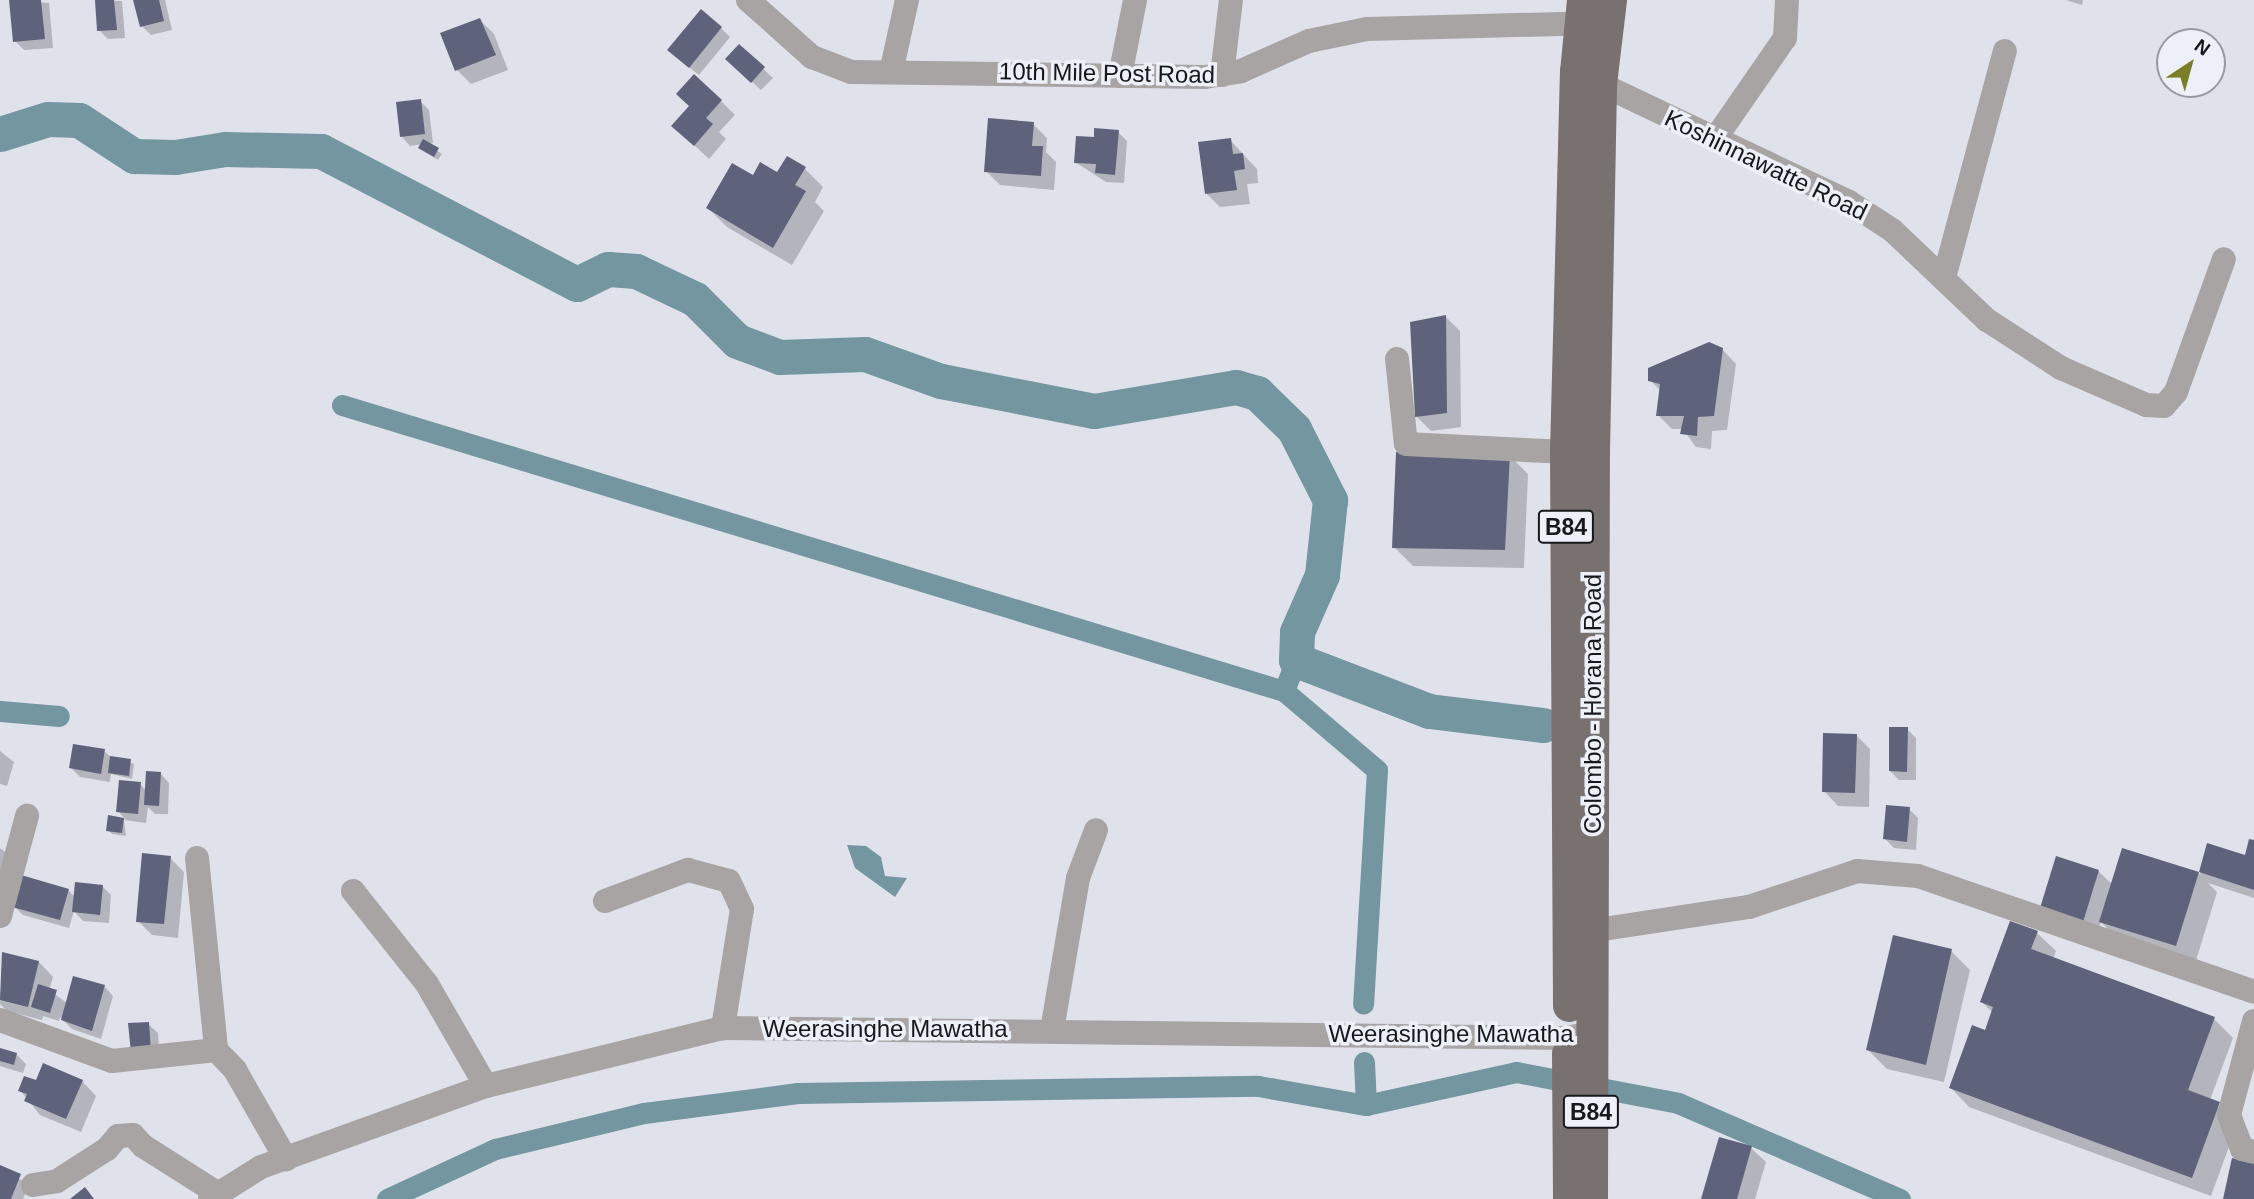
<!DOCTYPE html>
<html>
<head>
<meta charset="utf-8">
<style>
  body { margin:0 }
  #map { position:relative; width:2254px; height:1199px; overflow:hidden; background:#e0e2eb; font-family:Helvetica,sans-serif }
  div>[style] { position:absolute }
  .water>* { inset:0; background:#7496a0 }
  .shadow>* { inset:0; background:#0003 }
  .canal>* { height:21px; margin:-10.5px; padding:0 10.5px; transform-origin:10.5px; border-radius:10.5px; background:#7496a0 }
  .river>* { height:35px; margin:-17.5px; padding:0 17.5px; transform-origin:17.5px; border-radius:17.5px; background:#7496a0 }
  .building>* { inset:0; background:#5e627b }
  .minor>* { height:24px; margin:-12px; padding:0 12px; transform-origin:12px; border-radius:12px; background:#a9a4a4 }
  .major>* { height:32px; margin:-16px; padding:0 16px; transform-origin:16px; border-radius:16px; background:#797070 }
  span { translate:-50% -50%; white-space:nowrap; text-align:center; line-height:1.15; -webkit-text-stroke:7px #edeff9; paint-order:stroke }
  .shield-label span { padding:2px 5px; background:#edeff9; border:2px solid; border-radius:5px; -webkit-text-stroke-width:0 }
  .shield-label { font-size:23px; color:#17181b; font-weight:700 }
  .street-label { font-size:24px; color:#17181b }
  .north { position:absolute; left:2156px; top:28px; width:70px; height:70px; box-sizing:border-box; background:#edeff9; border:2px solid #9799a0; border-radius:50%; rotate:36deg; font-size:19px; font-weight:700; line-height:28px; text-align:center; color:#17181b }
  .north::after { content:''; display:block; margin:auto; width:24px; height:32px; background:#7c7e27; clip-path:polygon(50% 0,100% 100%,50% 72%,0 100%) }
</style>
</head>
<body>
<div id="map">
  <div class="water">
    <div style="clip-path:polygon(847px 845px,866px 846px,881px 857px,885px 876px,907px 878px,895px 897px,855px 868px)"></div>
  </div>
  <div class="shadow">
    <div style="clip-path:polygon(11px 0,49px 3px,53px 48px,24px 50px,15px 41px)"></div>
    <div style="clip-path:polygon(96px 0,122px 1px,125px 38px,108px 39px,99px 30px)"></div>
    <div style="clip-path:polygon(135px 0,165px 0,172px 30px,151px 35px,142px 26px)"></div>
    <div style="clip-path:polygon(2066px 0,2083px 0,2082px 5px)"></div>
    <div style="clip-path:polygon(480px 20px,494px 34px,508px 70px,471px 84px,457px 70px)"></div>
    <div style="clip-path:polygon(721px 28px,730px 37px,699px 75px,679px 59px)"></div>
    <div style="clip-path:polygon(739px 46px,773px 78px,761px 90px,737px 68px)"></div>
    <div style="clip-path:polygon(420px 101px,429px 110px,433px 143px,427px 144px,442px 154px,438px 160px,425px 152px,423px 144px,410px 146px,401px 136px)"></div>
    <div style="clip-path:polygon(721px 101px,735px 115px,719px 132px,726px 139px,709px 159px,674px 126px)"></div>
    <div style="clip-path:polygon(1033px 124px,1047px 138px,1046px 152px,1056px 162px,1054px 190px,1000px 185px,986px 171px)"></div>
    <div style="clip-path:polygon(1118px 132px,1127px 141px,1124px 183px,1106px 182px,1075px 162px,1095px 139px)"></div>
    <div style="clip-path:polygon(1230px 140px,1257px 169px,1258px 183px,1247px 184px,1250px 204px,1220px 207px,1206px 193px)"></div>
    <div style="clip-path:polygon(805px 169px,823px 187px,815px 202px,824px 211px,792px 265px,727px 227px,708px 208px,753px 177px)"></div>
    <div style="clip-path:polygon(1446px 317px,1460px 331px,1461px 427px,1431px 431px,1417px 417px)"></div>
    <div style="clip-path:polygon(1722px 349px,1736px 364px,1727px 430px,1712px 431px,1711px 449px,1696px 447px,1683px 429px,1672px 429px,1658px 415px,1661px 391px,1650px 380px)"></div>
    <div style="clip-path:polygon(1509px 455px,1528px 474px,1524px 568px,1413px 566px,1394px 547px)"></div>
    <div style="clip-path:polygon(1907px 729px,1916px 738px,1916px 780px,1899px 780px,1890px 771px)"></div>
    <div style="clip-path:polygon(1856px 735px,1870px 749px,1869px 807px,1838px 806px,1824px 791px)"></div>
    <div style="clip-path:polygon(0 751px,14px 762px,7px 786px,0 784px)"></div>
    <div style="clip-path:polygon(104px 751px,112px 758px,134px 764px,132px 779px,111px 774px,110px 782px,80px 777px,71px 768px)"></div>
    <div style="clip-path:polygon(160px 773px,169px 783px,168px 814px,155px 814px,148px 807px,146px 823px,124px 820px,126px 836px,112px 834px,108px 830px,110px 817px,126px 820px,118px 811px,140px 784px,146px 790px)"></div>
    <div style="clip-path:polygon(1909px 809px,1918px 818px,1916px 850px,1894px 848px,1885px 839px)"></div>
    <div style="clip-path:polygon(2254px 842px,2254px 898px,2208px 883px,2217px 892px,2195px 964px,2120px 941px,2101px 922px,2097px 935px,2056px 921px,2098px 871px,2113px 885px,2123px 850px,2200px 874px,2208px 845px,2246px 857px)"></div>
    <div style="clip-path:polygon(0 848px,8px 854px,0 869px)"></div>
    <div style="clip-path:polygon(170px 858px,184px 872px,178px 938px,152px 935px,138px 921px)"></div>
    <div style="clip-path:polygon(102px 886px,111px 895px,109px 923px,83px 921px,74px 911px,69px 928px,23px 915px,14px 906px,68px 890px,75px 897px)"></div>
    <div style="clip-path:polygon(2037px 933px,2056px 951px,2053px 959px,2214px 1019px,2233px 1038px,2210px 1100px,2238px 1122px,2211px 1196px,1969px 1107px,1951px 1088px,1986px 1032px,1993px 1013px,1982px 1002px)"></div>
    <div style="clip-path:polygon(1951px 951px,1970px 970px,1944px 1082px,1887px 1069px,1868px 1050px)"></div>
    <div style="clip-path:polygon(3px 954px,39px 962px,53px 977px,49px 990px,67px 1003px,104px 986px,113px 996px,101px 1039px,72px 1029px,60px 1017px,59px 1021px,43px 1016px,42px 1020px,7px 1011px,0 1004px)"></div>
    <div style="clip-path:polygon(148px 1024px,158px 1033px,160px 1060px,130px 1025px)"></div>
    <div style="clip-path:polygon(0 1050px,17px 1055px,26px 1064px,23px 1073px,0 1066px)"></div>
    <div style="clip-path:polygon(82px 1081px,96px 1096px,81px 1132px,40px 1115px,20px 1090px,37px 1083px)"></div>
    <div style="clip-path:polygon(1720px 1139px,1751px 1148px,1766px 1162px,1755px 1199px,1702px 1199px)"></div>
    <div style="clip-path:polygon(0 1167px,29px 1185px,23px 1199px,0 1199px)"></div>
  </div>
  <div class="canal">
    <div style="left:342px;top:405px;width:984px;rotate:16.89deg"></div>
    <div style="left:1284px;top:691px;width:33px;rotate:-69deg"></div>
    <div style="left:1284px;top:691px;width:122px;rotate:40.3deg"></div>
    <div style="left:1377px;top:770px;width:234px;rotate:93.4deg"></div>
    <div style="left:0;top:711px;width:59px;rotate:4.8deg"></div>
    <div style="left:1364px;top:1062px;width:43px;rotate:87.3deg"></div>
    <div style="left:387px;top:1199px;width:119px;rotate:-24.8deg"></div>
    <div style="left:495px;top:1149px;width:153px;rotate:-13.6deg"></div>
    <div style="left:644px;top:1113px;width:155px;rotate:-7.4deg"></div>
    <div style="left:798px;top:1093px;width:460px;rotate:-0.9deg"></div>
    <div style="left:1258px;top:1086px;width:110px;rotate:10deg"></div>
    <div style="left:1366px;top:1105px;width:154px;rotate:-12.4deg"></div>
    <div style="left:1516px;top:1072px;width:165px;rotate:10.8deg"></div>
    <div style="left:1678px;top:1103px;width:242px;rotate:23.4deg"></div>
  </div>
  <div class="river">
    <div style="left:0;top:134px;width:50px;rotate:-17.4deg"></div>
    <div style="left:48px;top:119px;width:31px;rotate:2deg"></div>
    <div style="left:79px;top:120px;width:66px;rotate:33.2deg"></div>
    <div style="left:134px;top:156px;width:41px;rotate:1.4deg"></div>
    <div style="left:175px;top:157px;width:51px;rotate:-9.1deg"></div>
    <div style="left:225px;top:149px;width:96px;rotate:1.2deg"></div>
    <div style="left:321px;top:151px;width:288px;rotate:27.5deg"></div>
    <div style="left:577px;top:284px;width:34px;rotate:-26deg"></div>
    <div style="left:608px;top:269px;width:28px;rotate:4deg"></div>
    <div style="left:636px;top:271px;width:65px;rotate:25.4deg"></div>
    <div style="left:695px;top:299px;width:59px;rotate:45deg"></div>
    <div style="left:737px;top:341px;width:46px;rotate:20.4deg"></div>
    <div style="left:780px;top:357px;width:85px;rotate:-2deg"></div>
    <div style="left:865px;top:354px;width:81px;rotate:19.6deg"></div>
    <div style="left:941px;top:381px;width:156px;rotate:11.1deg"></div>
    <div style="left:1094px;top:411px;width:144px;rotate:-9.6deg"></div>
    <div style="left:1236px;top:387px;width:22px;rotate:16deg"></div>
    <div style="left:1257px;top:393px;width:52px;rotate:44.2deg"></div>
    <div style="left:1294px;top:429px;width:80px;rotate:63.1deg"></div>
    <div style="left:1330px;top:500px;width:75px;rotate:96.1deg"></div>
    <div style="left:1322px;top:575px;width:62px;rotate:113.7deg"></div>
    <div style="left:1297px;top:632px;width:28px;rotate:92deg"></div>
    <div style="left:1296px;top:660px;width:142px;rotate:21deg"></div>
    <div style="left:1429px;top:711px;width:115px;rotate:7deg"></div>
  </div>
  <div class="building">
    <div style="clip-path:polygon(9px 0,41px 0,45px 39px,13px 42px)"></div>
    <div style="clip-path:polygon(95px 0,114px 0,117px 30px,97px 31px)"></div>
    <div style="clip-path:polygon(133px 0,159px 0,164px 21px,140px 27px)"></div>
    <div style="clip-path:polygon(701px 9px,722px 27px,689px 68px,667px 50px)"></div>
    <div style="clip-path:polygon(480px 18px,496px 55px,455px 71px,440px 33px)"></div>
    <div style="clip-path:polygon(739px 44px,765px 67px,751px 83px,725px 59px)"></div>
    <div style="clip-path:polygon(694px 74px,722px 100px,706px 118px,713px 124px,694px 146px,671px 126px,689px 106px,676px 94px)"></div>
    <div style="clip-path:polygon(421px 99px,425px 134px,400px 137px,396px 102px)"></div>
    <div style="clip-path:polygon(988px 118px,1034px 122px,1032px 146px,1043px 146px,1041px 176px,984px 172px)"></div>
    <div style="clip-path:polygon(1094px 128px,1119px 130px,1115px 175px,1095px 173px,1096px 164px,1074px 163px,1076px 136px,1094px 137px)"></div>
    <div style="clip-path:polygon(1231px 138px,1233px 154px,1243px 153px,1245px 169px,1234px 171px,1237px 190px,1205px 194px,1198px 142px)"></div>
    <div style="clip-path:polygon(423px 139px,439px 148px,434px 157px,418px 148px)"></div>
    <div style="clip-path:polygon(787px 156px,806px 167px,795px 185px,806px 191px,773px 248px,706px 208px,732px 163px,753px 175px,760px 162px,777px 172px)"></div>
    <div style="clip-path:polygon(1446px 315px,1447px 413px,1415px 417px,1410px 322px)"></div>
    <div style="clip-path:polygon(1709px 342px,1723px 348px,1714px 416px,1698px 417px,1697px 436px,1680px 434px,1684px 416px,1656px 416px,1660px 384px,1648px 381px,1648px 368px)"></div>
    <div style="clip-path:polygon(1396px 452px,1510px 454px,1505px 550px,1392px 548px)"></div>
    <div style="clip-path:polygon(1889px 727px,1908px 727px,1907px 772px,1889px 771px)"></div>
    <div style="clip-path:polygon(1823px 733px,1857px 734px,1855px 793px,1822px 792px)"></div>
    <div style="clip-path:polygon(73px 744px,105px 749px,101px 774px,69px 768px)"></div>
    <div style="clip-path:polygon(110px 756px,131px 759px,129px 776px,108px 773px)"></div>
    <div style="clip-path:polygon(146px 771px,161px 772px,159px 806px,144px 805px)"></div>
    <div style="clip-path:polygon(119px 780px,141px 782px,138px 814px,116px 812px)"></div>
    <div style="clip-path:polygon(1886px 805px,1910px 807px,1907px 842px,1883px 839px)"></div>
    <div style="clip-path:polygon(108px 815px,124px 818px,122px 833px,106px 831px)"></div>
    <div style="clip-path:polygon(2249px 839px,2254px 840px,2254px 890px,2199px 872px,2207px 843px,2245px 855px)"></div>
    <div style="clip-path:polygon(2122px 848px,2199px 872px,2176px 946px,2099px 922px)"></div>
    <div style="clip-path:polygon(142px 853px,171px 856px,164px 924px,136px 922px)"></div>
    <div style="clip-path:polygon(2056px 856px,2099px 870px,2083px 922px,2040px 908px)"></div>
    <div style="clip-path:polygon(21px 875px,69px 889px,60px 920px,12px 907px)"></div>
    <div style="clip-path:polygon(75px 882px,103px 885px,100px 915px,72px 912px)"></div>
    <div style="clip-path:polygon(2010px 921px,2038px 931px,2031px 949px,2215px 1017px,2188px 1090px,2220px 1102px,2192px 1178px,1949px 1088px,1972px 1025px,1985px 1030px,1993px 1007px,1980px 1002px)"></div>
    <div style="clip-path:polygon(1893px 935px,1952px 949px,1926px 1065px,1866px 1050px)"></div>
    <div style="clip-path:polygon(2px 952px,39px 961px,28px 1007px,0 1000px)"></div>
    <div style="clip-path:polygon(73px 976px,105px 985px,92px 1031px,61px 1020px)"></div>
    <div style="clip-path:polygon(38px 984px,57px 990px,50px 1013px,31px 1007px)"></div>
    <div style="clip-path:polygon(149px 1022px,151px 1051px,131px 1053px,128px 1023px)"></div>
    <div style="clip-path:polygon(0 1048px,17px 1053px,14px 1065px,0 1061px)"></div>
    <div style="clip-path:polygon(43px 1063px,83px 1080px,66px 1119px,24px 1101px,27px 1094px,18px 1091px,24px 1076px,36px 1080px)"></div>
    <div style="clip-path:polygon(1719px 1137px,1752px 1146px,1737px 1199px,1701px 1199px)"></div>
    <div style="clip-path:polygon(2232px 1158px,2254px 1163px,2254px 1199px,2223px 1199px)"></div>
    <div style="clip-path:polygon(0 1165px,21px 1174px,11px 1199px,0 1199px)"></div>
    <div style="clip-path:polygon(85px 1187px,94px 1199px,70px 1199px)"></div>
  </div>
  <div class="minor">
    <div style="left:748px;top:0;width:86px;rotate:41.7deg"></div>
    <div style="left:812px;top:57px;width:42px;rotate:21deg"></div>
    <div style="left:851px;top:72px;width:354px;rotate:0.8deg"></div>
    <div style="left:1205px;top:77px;width:36px;rotate:-9deg"></div>
    <div style="left:1241px;top:71px;width:74px;rotate:-23.8deg"></div>
    <div style="left:1309px;top:41px;width:59px;rotate:-11.7deg"></div>
    <div style="left:1367px;top:29px;width:229px;rotate:-1.5deg"></div>
    <div style="left:891px;top:72px;width:74px;rotate:-77.5deg"></div>
    <div style="left:1222px;top:75px;width:76px;rotate:-83.2deg"></div>
    <div style="left:1120px;top:76px;width:77px;rotate:-78.8deg"></div>
    <div style="left:1586px;top:77px;width:291px;rotate:25.4deg"></div>
    <div style="left:1849px;top:202px;width:51px;rotate:33.1deg"></div>
    <div style="left:1892px;top:230px;width:131px;rotate:43.5deg"></div>
    <div style="left:1987px;top:320px;width:88px;rotate:33deg"></div>
    <div style="left:2061px;top:368px;width:93px;rotate:23.5deg"></div>
    <div style="left:2146px;top:405px;width:18px;rotate:3deg"></div>
    <div style="left:2164px;top:406px;width:18px;rotate:-49deg"></div>
    <div style="left:2176px;top:392px;width:141px;rotate:-70.2deg"></div>
    <div style="left:1715px;top:139px;width:123px;rotate:-55.3deg"></div>
    <div style="left:1785px;top:38px;width:38px;rotate:-87deg"></div>
    <div style="left:1944px;top:278px;width:235px;rotate:-75deg"></div>
    <div style="left:1397px;top:359px;width:85px;rotate:84deg"></div>
    <div style="left:1406px;top:444px;width:160px;rotate:2.9deg"></div>
    <div style="left:197px;top:858px;width:193px;rotate:84.3deg"></div>
    <div style="left:216px;top:1050px;width:28px;rotate:46deg"></div>
    <div style="left:235px;top:1070px;width:103px;rotate:60.2deg"></div>
    <div style="left:353px;top:891px;width:119px;rotate:51.5deg"></div>
    <div style="left:427px;top:984px;width:118px;rotate:60deg"></div>
    <div style="left:605px;top:901px;width:89px;rotate:-20.5deg"></div>
    <div style="left:688px;top:870px;width:42px;rotate:15deg"></div>
    <div style="left:729px;top:881px;width:31px;rotate:65deg"></div>
    <div style="left:742px;top:909px;width:121px;rotate:99.1deg"></div>
    <div style="left:0;top:916px;width:104px;rotate:-74.9deg"></div>
    <div style="left:1577px;top:933px;width:174px;rotate:-8.6deg"></div>
    <div style="left:1749px;top:907px;width:114px;rotate:-18.4deg"></div>
    <div style="left:1857px;top:871px;width:61px;rotate:4.7deg"></div>
    <div style="left:1918px;top:876px;width:355px;rotate:19deg"></div>
    <div style="left:0;top:1020px;width:119px;rotate:20.1deg"></div>
    <div style="left:112px;top:1061px;width:105px;rotate:-6deg"></div>
    <div style="left:2254px;top:1021px;width:97px;rotate:104.9deg"></div>
    <div style="left:2229px;top:1115px;width:36px;rotate:69deg"></div>
    <div style="left:2242px;top:1149px;width:12px;rotate:14deg"></div>
    <div style="left:1052px;top:1030px;width:154px;rotate:-80.3deg"></div>
    <div style="left:1078px;top:878px;width:51px;rotate:-69.4deg"></div>
    <div style="left:33px;top:1185px;width:24px;rotate:-9deg"></div>
    <div style="left:57px;top:1181px;width:59px;rotate:-32.6deg"></div>
    <div style="left:107px;top:1149px;width:17px;rotate:-50deg"></div>
    <div style="left:118px;top:1136px;width:15px;rotate:-4deg"></div>
    <div style="left:133px;top:1135px;width:15px;rotate:48deg"></div>
    <div style="left:143px;top:1146px;width:88px;rotate:32.4deg"></div>
    <div style="left:210px;top:1199px;width:60px;rotate:-32.1deg"></div>
    <div style="left:261px;top:1167px;width:239px;rotate:-19.8deg"></div>
    <div style="left:486px;top:1086px;width:244px;rotate:-13.8deg"></div>
    <div style="left:723px;top:1028px;width:845px;rotate:0.68deg"></div>
    <div style="left:1568px;top:1038px;width:22px;rotate:-13deg"></div>
  </div>
  <div class="major">
    <div style="left:1569px;top:1006px;width:554px;rotate:-90.31deg"></div>
    <div style="left:1566px;top:452px;width:380px;rotate:-88.5deg"></div>
    <div style="left:1576px;top:72px;width:72px;rotate:-84.4deg"></div>
    <div style="left:1568px;top:1054px;width:145px;rotate:89.6deg"></div>
    <div style="left:1592px;top:1199px;width:747px;rotate:-89.85deg"></div>
    <div style="left:1594px;top:452px;width:368px;rotate:-88.9deg"></div>
    <div style="left:1601px;top:84px;width:85px;rotate:-83.2deg"></div>
  </div>
  <div class="shield-label">
    <span style="left:1566px;top:527px">B84</span>
    <span style="left:1591px;top:1112px">B84</span>
  </div>
  <div class="street-label">
    <span style="left:1107px;top:73px;rotate:1deg">10th Mile Post Road</span>
    <span style="left:1766px;top:165px;rotate:26deg">Koshinnawatte Road</span>
    <span style="left:1593px;top:704px;rotate:-90deg">Colombo - Horana Road</span>
    <span style="left:885px;top:1029px">Weerasinghe Mawatha</span>
    <span style="left:1451px;top:1034px">Weerasinghe Mawatha</span>
  </div>
  <div class="north">N</div>
</div>
</body>
</html>
